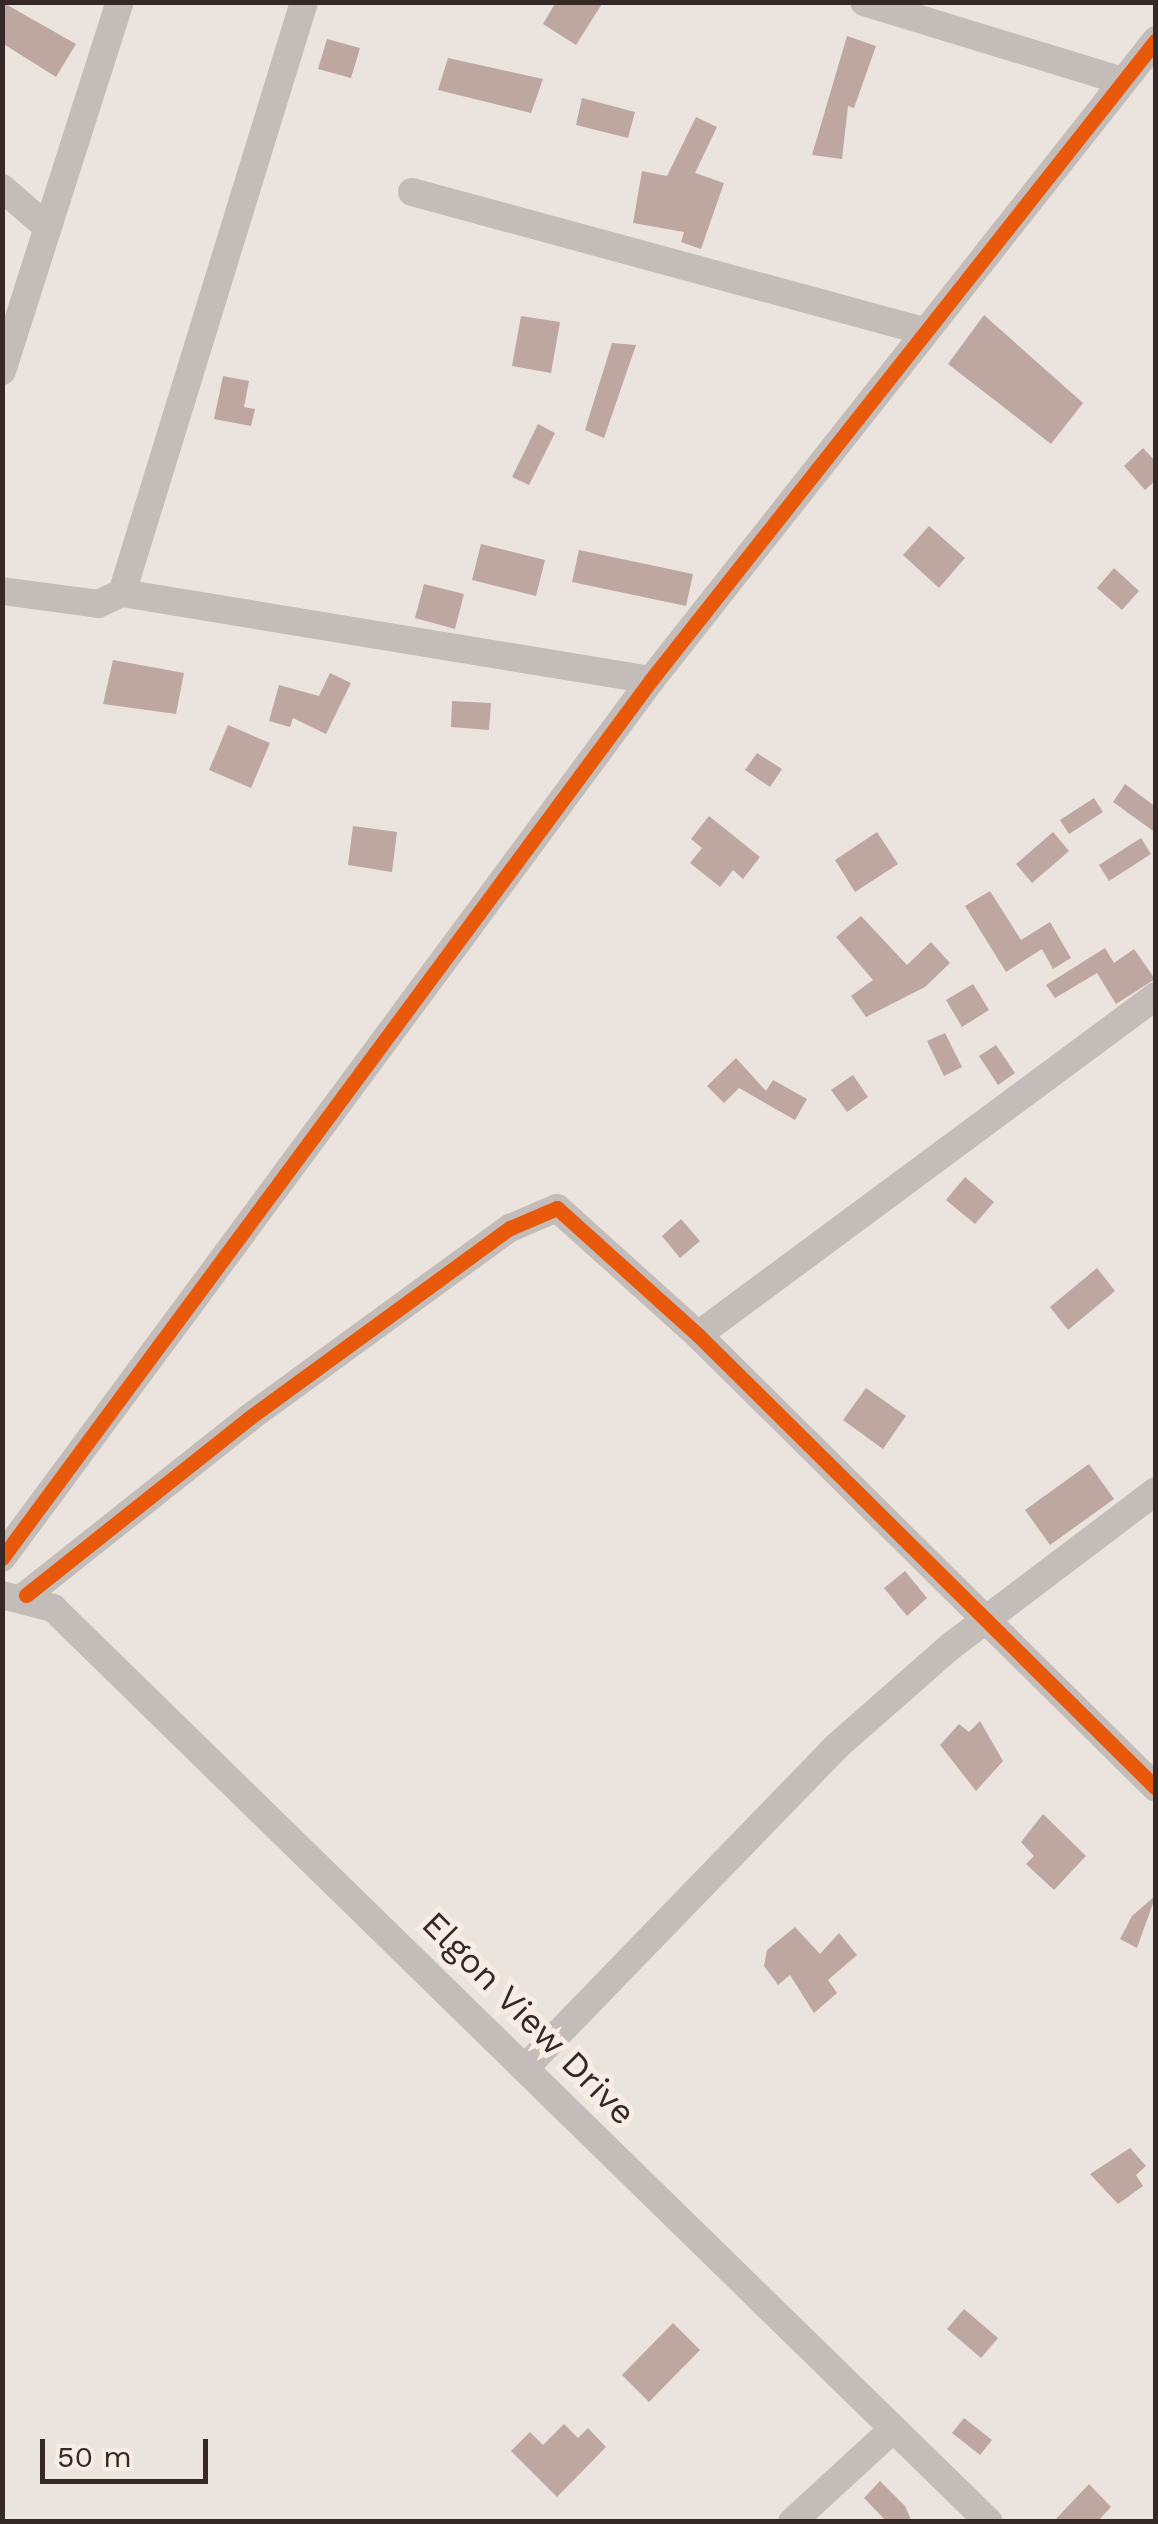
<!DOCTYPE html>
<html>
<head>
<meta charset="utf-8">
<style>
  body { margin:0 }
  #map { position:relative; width:1158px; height:2524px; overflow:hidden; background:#ebe4de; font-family:"Work Sans",sans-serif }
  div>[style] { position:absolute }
  .building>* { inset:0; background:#bea7a0 }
  .minor>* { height:28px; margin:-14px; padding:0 14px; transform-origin:14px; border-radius:14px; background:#c3bcb8 }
  .cycleway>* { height:15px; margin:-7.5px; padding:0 7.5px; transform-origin:7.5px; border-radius:7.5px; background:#e8590c }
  span { translate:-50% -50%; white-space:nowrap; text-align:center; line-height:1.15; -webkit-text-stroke:10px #f8ede5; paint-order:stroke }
  .street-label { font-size:35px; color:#342926 }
  .frame { position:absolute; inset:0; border:5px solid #342926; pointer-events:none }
  .scale { position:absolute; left:40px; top:2439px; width:168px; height:45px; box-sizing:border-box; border:5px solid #342926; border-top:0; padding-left:12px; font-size:30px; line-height:35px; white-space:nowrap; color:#342926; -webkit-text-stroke:8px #f8ede5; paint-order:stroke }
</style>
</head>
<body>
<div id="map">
  <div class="building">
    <div style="clip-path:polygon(2px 2px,76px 44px,56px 77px,2px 43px)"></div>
    <div style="clip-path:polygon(556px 2px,603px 2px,576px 45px,543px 24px)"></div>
    <div style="clip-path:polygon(847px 36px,876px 46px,854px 108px,848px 106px,842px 159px,812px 155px)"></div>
    <div style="clip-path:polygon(327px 39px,360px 48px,351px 78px,318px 69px)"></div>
    <div style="clip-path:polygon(448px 58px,543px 79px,531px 113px,438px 90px)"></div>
    <div style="clip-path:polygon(582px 98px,635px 112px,628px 138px,576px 125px)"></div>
    <div style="clip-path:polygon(696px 117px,717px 127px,695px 173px,724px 183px,701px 249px,681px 242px,684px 232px,633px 223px,642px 171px,667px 176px)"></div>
    <div style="clip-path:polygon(984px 315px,1083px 403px,1051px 444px,948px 364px)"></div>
    <div style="clip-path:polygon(521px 316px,560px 322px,551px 373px,512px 366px)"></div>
    <div style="clip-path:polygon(612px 343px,636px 345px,604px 438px,585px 430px)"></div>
    <div style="clip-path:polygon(223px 376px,249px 381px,244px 407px,255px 409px,251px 426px,214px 419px)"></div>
    <div style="clip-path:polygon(538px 424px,555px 433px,529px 485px,512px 477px)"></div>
    <div style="clip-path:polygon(1143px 448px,1156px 462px,1156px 480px,1145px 490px,1124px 466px)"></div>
    <div style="clip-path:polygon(929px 526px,965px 558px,939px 588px,903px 555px)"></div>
    <div style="clip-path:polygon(481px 544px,545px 560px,536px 596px,472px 580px)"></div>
    <div style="clip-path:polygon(579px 550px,693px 574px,686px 606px,572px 582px)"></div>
    <div style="clip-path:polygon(1114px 568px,1139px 591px,1122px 610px,1097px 588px)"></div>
    <div style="clip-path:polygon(424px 584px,464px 594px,455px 629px,415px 618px)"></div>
    <div style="clip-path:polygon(113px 660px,184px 673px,176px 714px,103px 704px)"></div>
    <div style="clip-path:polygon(330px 673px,351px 683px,326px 734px,293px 718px,290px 727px,269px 721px,279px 685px,319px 696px)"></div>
    <div style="clip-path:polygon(452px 701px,491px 703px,489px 730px,451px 727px)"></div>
    <div style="clip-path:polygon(228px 725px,270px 743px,251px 788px,209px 770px)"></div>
    <div style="clip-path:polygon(757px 753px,782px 769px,770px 787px,745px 770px)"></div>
    <div style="clip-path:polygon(1125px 784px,1156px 807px,1156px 833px,1113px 802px)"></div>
    <div style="clip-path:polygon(1094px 798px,1103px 812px,1069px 834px,1060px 820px)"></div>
    <div style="clip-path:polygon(709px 816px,760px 857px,743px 879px,733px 870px,720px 887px,690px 863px,702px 848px,691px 839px)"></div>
    <div style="clip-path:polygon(353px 826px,397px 832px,392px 872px,348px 865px)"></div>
    <div style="clip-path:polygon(877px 832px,898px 864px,855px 892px,835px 860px)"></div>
    <div style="clip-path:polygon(1053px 832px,1069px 851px,1032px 883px,1016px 864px)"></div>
    <div style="clip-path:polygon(1141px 838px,1151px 854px,1109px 881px,1099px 865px)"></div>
    <div style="clip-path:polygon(990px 891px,1021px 940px,1050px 922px,1071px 958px,1053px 969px,1042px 949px,1006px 972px,965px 906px)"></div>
    <div style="clip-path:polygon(861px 916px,907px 965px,931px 942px,950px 963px,925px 987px,866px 1017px,851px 996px,873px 980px,836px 937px)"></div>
    <div style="clip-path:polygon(1105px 948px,1114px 963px,1134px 949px,1155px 979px,1116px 1004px,1097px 973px,1055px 998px,1046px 985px)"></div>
    <div style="clip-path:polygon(973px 984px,989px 1010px,962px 1027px,946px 1000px)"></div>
    <div style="clip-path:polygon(945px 1033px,962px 1067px,944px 1076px,927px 1041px)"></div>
    <div style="clip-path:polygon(996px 1045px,1015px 1073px,998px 1085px,979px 1056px)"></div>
    <div style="clip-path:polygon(736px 1058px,766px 1091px,773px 1080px,807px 1099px,795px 1120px,739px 1088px,724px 1103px,707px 1086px)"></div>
    <div style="clip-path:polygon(853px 1075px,868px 1097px,847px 1112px,831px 1090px)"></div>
    <div style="clip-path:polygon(965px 1177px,994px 1202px,975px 1224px,946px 1200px)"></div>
    <div style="clip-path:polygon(681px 1219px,700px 1241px,680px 1258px,662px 1236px)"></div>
    <div style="clip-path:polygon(1097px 1268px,1115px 1291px,1068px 1330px,1050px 1307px)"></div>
    <div style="clip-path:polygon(866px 1388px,906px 1416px,883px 1449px,843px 1420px)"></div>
    <div style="clip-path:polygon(1089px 1464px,1114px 1499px,1050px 1545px,1025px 1510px)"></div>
    <div style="clip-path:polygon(905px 1571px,927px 1598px,907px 1616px,884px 1588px)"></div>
    <div style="clip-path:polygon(980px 1721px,1003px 1761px,976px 1791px,940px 1745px,959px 1724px,969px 1732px)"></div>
    <div style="clip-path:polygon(1043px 1814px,1086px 1856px,1054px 1890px,1026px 1864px,1034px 1856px,1021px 1842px)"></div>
    <div style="clip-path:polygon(1156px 1895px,1137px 1948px,1120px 1939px,1132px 1916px)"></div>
    <div style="clip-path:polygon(795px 1927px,820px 1954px,839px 1933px,857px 1955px,828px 1980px,837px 1993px,814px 2013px,790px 1975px,778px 1985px,764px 1966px,767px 1950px)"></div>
    <div style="clip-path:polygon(1130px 2148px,1146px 2166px,1136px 2175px,1143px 2186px,1118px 2204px,1090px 2174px)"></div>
    <div style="clip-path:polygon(964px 2309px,998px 2338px,981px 2358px,947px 2329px)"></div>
    <div style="clip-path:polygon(673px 2323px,700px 2350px,649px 2402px,622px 2375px)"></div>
    <div style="clip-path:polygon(964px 2418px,992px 2440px,980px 2455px,952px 2433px)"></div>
    <div style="clip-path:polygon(564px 2424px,578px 2438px,588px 2428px,606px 2447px,557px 2497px,511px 2451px,530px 2432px,543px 2445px)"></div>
    <div style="clip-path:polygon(880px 2481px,905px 2506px,912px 2522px,887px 2522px,864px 2498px)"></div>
    <div style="clip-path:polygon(1089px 2484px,1111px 2507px,1097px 2522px,1053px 2522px)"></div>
  </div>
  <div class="minor">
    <div style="left:864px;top:2px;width:270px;rotate:17deg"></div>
    <div style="left:2px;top:188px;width:60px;rotate:40.9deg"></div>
    <div style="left:412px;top:192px;width:526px;rotate:15.2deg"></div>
    <div style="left:2px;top:371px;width:387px;rotate:-72.3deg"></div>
    <div style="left:2px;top:591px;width:97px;rotate:7.7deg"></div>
    <div style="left:98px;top:604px;width:26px;rotate:-25deg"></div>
    <div style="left:122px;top:593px;width:618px;rotate:-72.88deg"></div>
    <div style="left:122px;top:593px;width:536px;rotate:9.34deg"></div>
    <div style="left:698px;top:1335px;width:570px;rotate:-36.51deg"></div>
    <div style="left:2px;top:1558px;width:1092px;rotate:-53.53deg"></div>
    <div style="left:651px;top:680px;width:815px;rotate:-51.72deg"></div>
    <div style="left:2px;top:1595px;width:53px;rotate:14.3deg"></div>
    <div style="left:53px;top:1608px;width:1308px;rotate:44.32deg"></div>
    <div style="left:26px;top:1595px;width:285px;rotate:-38.4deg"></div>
    <div style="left:249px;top:1418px;width:323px;rotate:-36.1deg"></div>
    <div style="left:510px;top:1228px;width:51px;rotate:-23.1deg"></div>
    <div style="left:557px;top:1208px;width:190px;rotate:42deg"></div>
    <div style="left:698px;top:1335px;width:644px;rotate:44.69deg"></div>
    <div style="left:525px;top:2068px;width:448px;rotate:-45.9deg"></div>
    <div style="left:837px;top:1746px;width:152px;rotate:-41.3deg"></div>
    <div style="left:951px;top:1646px;width:257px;rotate:-37.1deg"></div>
    <div style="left:792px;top:2522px;width:137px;rotate:-42.6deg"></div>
  </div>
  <div class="cycleway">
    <div style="left:2px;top:1558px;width:1092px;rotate:-53.53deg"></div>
    <div style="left:651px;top:680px;width:815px;rotate:-51.72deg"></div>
    <div style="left:26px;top:1595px;width:285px;rotate:-38.4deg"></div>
    <div style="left:249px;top:1418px;width:323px;rotate:-36.1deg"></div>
    <div style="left:510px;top:1228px;width:51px;rotate:-23.1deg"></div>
    <div style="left:557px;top:1208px;width:190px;rotate:42deg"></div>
    <div style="left:698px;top:1335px;width:644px;rotate:44.69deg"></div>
  </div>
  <div class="street-label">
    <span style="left:529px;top:2018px;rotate:45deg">Elgon View Drive</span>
  </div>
  <div class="frame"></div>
  <div class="scale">50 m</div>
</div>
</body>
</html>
